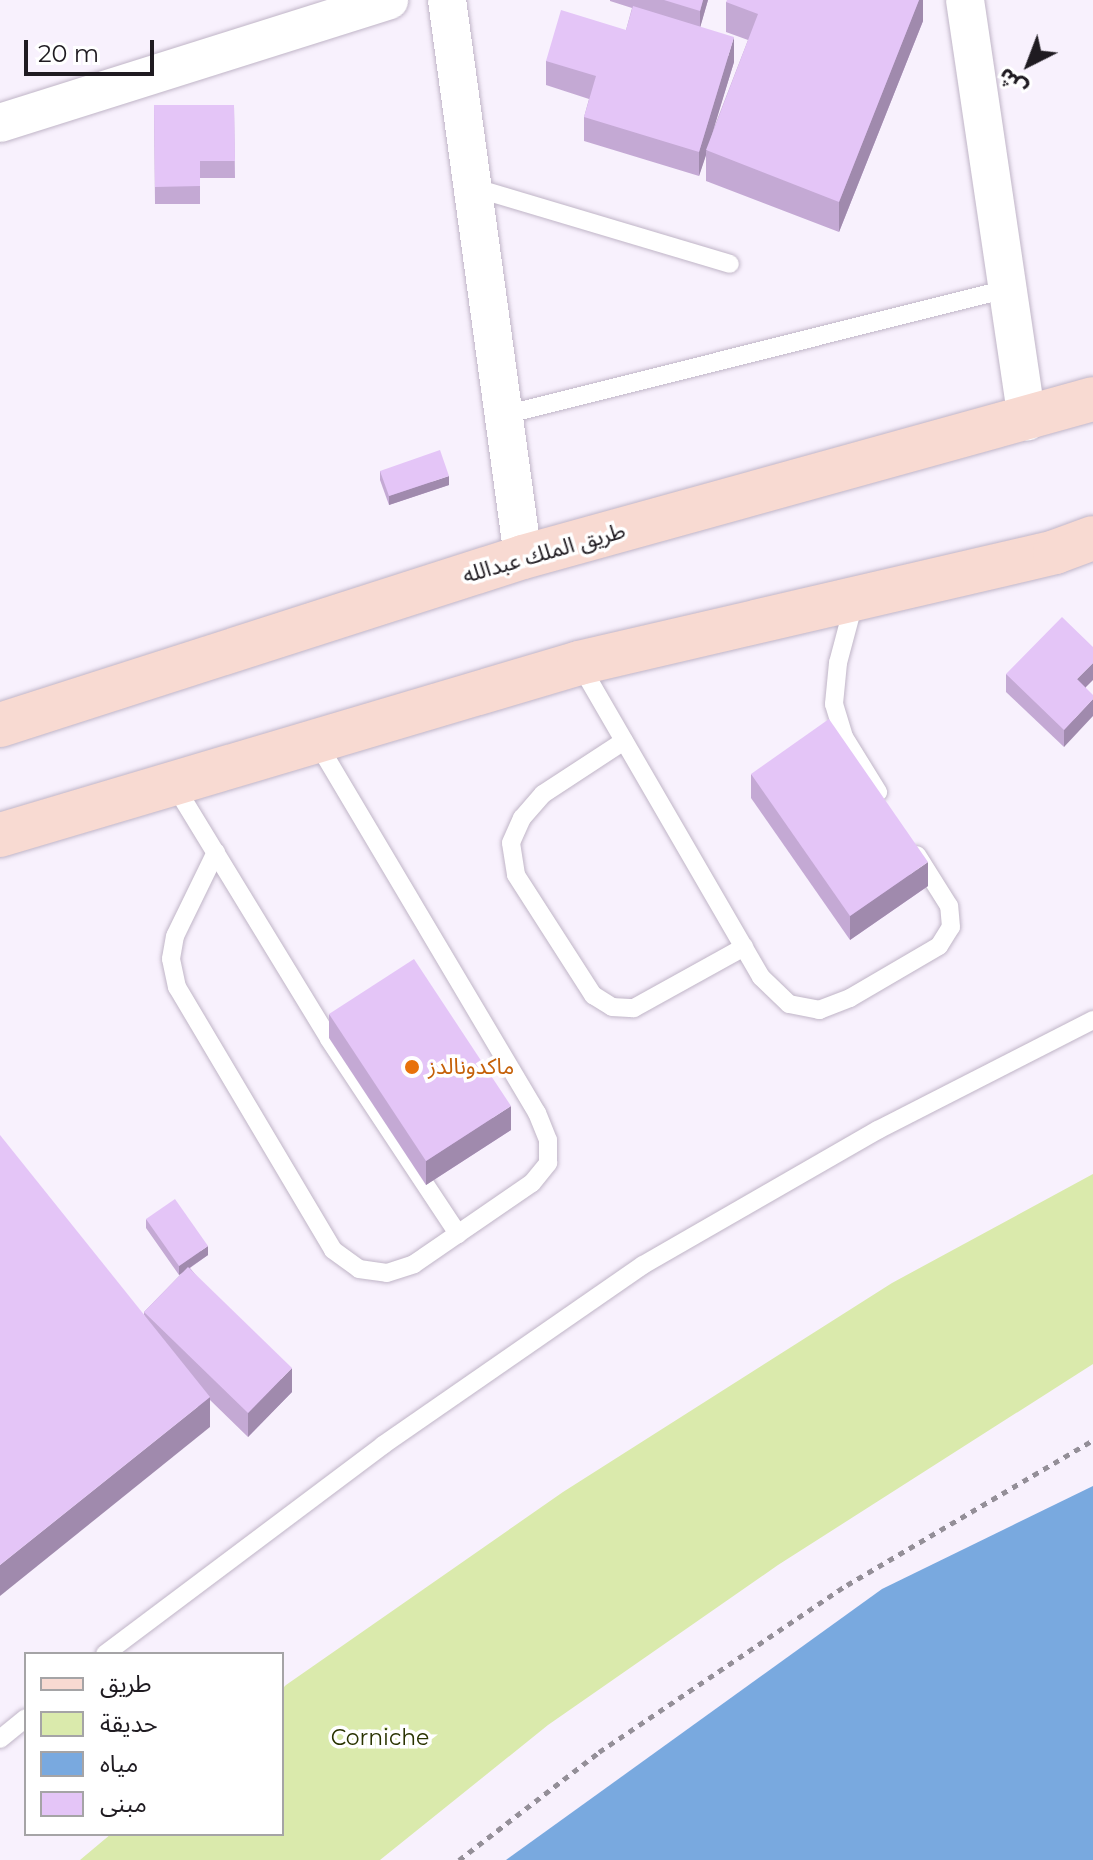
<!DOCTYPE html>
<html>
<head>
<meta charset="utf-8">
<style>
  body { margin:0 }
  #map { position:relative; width:1093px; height:1860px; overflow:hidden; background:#f8f1fd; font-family:Montserrat,"Noto Sans Arabic",sans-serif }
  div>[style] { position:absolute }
  .green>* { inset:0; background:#daeaac }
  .water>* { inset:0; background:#79a9df }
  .path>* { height:5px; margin-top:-2.5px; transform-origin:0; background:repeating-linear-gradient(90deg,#948f98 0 6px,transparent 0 12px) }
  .roads { filter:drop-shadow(0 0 2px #c0b5c7) drop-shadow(0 0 2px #c0b5c7) }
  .lane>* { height:18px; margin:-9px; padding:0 9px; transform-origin:9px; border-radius:9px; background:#fff }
  .street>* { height:38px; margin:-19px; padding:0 19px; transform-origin:19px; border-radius:19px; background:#fff }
  .secondary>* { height:44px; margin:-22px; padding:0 22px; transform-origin:22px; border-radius:22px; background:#f8dad2 }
  .wall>* { inset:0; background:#c4a9d4 }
  .shaded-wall>* { inset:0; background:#a08aad }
  .building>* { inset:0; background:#e4c5f7 }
  .dots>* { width:22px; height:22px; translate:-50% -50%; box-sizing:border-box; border:4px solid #fff; border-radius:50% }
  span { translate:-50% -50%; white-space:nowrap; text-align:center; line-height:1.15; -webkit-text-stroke:7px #fff; paint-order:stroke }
  .street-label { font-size:22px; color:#1f1b21 }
  .food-label { font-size:22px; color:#c56008 }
  .left { translate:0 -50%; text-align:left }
  .park-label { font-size:22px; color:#293300 }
  .legend { position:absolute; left:24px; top:1652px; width:260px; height:184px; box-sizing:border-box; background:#fff; border:2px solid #a5a4a6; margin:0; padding:10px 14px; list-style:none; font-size:24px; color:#1f1b21 }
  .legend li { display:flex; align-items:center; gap:16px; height:40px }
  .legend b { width:40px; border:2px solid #a5a4a6 }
  .north { position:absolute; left:989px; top:24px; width:80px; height:80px; -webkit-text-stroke:6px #fff; paint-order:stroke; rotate:222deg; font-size:22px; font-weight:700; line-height:32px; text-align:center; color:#1f1b21 }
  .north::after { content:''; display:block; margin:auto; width:28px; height:36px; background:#1f1b21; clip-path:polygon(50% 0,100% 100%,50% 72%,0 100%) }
  .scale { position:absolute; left:24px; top:40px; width:130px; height:36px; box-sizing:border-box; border:4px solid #1f1b21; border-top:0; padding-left:10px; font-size:24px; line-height:28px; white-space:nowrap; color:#1f1b21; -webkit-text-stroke:6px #fff; paint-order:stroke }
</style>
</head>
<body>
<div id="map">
  <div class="green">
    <div style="clip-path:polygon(1093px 1174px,1093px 1364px,778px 1565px,548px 1725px,380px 1860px,80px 1860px,111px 1834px,282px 1834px,282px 1689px,286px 1685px,563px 1492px,892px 1283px)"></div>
  </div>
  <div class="water">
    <div style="clip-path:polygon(1093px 1486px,1093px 1860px,506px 1860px,882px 1589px)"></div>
  </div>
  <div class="path">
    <div style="left:459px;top:1860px;width:177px;rotate:-37.6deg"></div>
    <div style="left:599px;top:1752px;width:299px;rotate:-34deg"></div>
    <div style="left:847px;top:1585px;width:286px;rotate:-30.5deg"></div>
  </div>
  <div class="roads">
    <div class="lane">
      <div style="left:472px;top:187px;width:269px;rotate:16.6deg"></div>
      <div style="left:504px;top:415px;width:519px;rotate:-14.06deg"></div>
      <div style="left:855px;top:599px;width:66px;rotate:104.9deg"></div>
      <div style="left:838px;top:663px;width:41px;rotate:95.6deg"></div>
      <div style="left:834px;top:704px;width:34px;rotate:73deg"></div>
      <div style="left:844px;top:737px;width:65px;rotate:58.3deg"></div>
      <div style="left:579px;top:663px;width:363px;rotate:59.9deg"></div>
      <div style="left:761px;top:977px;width:39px;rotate:44deg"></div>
      <div style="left:789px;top:1004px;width:31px;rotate:11deg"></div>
      <div style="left:819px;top:1010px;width:33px;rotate:-21deg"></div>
      <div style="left:850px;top:998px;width:103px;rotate:-30.3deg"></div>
      <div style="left:939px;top:946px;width:22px;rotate:-58deg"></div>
      <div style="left:951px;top:927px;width:21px;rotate:-95deg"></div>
      <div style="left:949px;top:906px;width:60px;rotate:-122.1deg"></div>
      <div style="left:624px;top:741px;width:97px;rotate:146.8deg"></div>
      <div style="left:543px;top:794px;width:32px;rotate:131deg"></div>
      <div style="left:522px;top:818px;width:27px;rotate:114deg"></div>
      <div style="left:511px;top:843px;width:32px;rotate:81deg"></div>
      <div style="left:516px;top:875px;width:143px;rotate:57.3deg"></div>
      <div style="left:593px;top:995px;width:22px;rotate:32deg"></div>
      <div style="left:612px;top:1007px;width:22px;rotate:3deg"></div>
      <div style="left:634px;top:1008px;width:126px;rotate:-29deg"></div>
      <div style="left:173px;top:783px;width:300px;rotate:58.6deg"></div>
      <div style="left:329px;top:1039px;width:234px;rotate:56.5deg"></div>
      <div style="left:216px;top:852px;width:93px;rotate:116deg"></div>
      <div style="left:175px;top:936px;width:23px;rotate:100deg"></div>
      <div style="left:171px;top:959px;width:29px;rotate:78deg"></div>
      <div style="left:177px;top:987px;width:306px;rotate:59.3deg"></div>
      <div style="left:333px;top:1250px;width:32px;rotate:36deg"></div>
      <div style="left:359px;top:1269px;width:28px;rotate:8deg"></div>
      <div style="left:387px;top:1273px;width:28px;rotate:-18deg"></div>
      <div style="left:414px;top:1264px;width:143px;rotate:-34.5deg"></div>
      <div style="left:532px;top:1183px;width:26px;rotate:-51deg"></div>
      <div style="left:548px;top:1163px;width:23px;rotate:-90deg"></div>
      <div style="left:548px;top:1140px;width:29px;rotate:-112deg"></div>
      <div style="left:537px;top:1113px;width:431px;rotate:-120.7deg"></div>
      <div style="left:105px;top:1654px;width:348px;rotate:-36.9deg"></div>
      <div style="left:383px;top:1445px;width:316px;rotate:-34.7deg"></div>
      <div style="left:643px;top:1265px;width:271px;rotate:-29.9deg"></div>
      <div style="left:878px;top:1130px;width:242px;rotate:-27.1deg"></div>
      <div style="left:0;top:1739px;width:33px;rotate:-39deg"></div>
    </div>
    <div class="street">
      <div style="left:447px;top:0;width:562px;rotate:82.23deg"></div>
      <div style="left:965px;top:0;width:426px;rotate:81.6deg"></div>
      <div style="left:0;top:123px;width:408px;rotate:-17.5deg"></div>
    </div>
    <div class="secondary">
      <div style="left:0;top:725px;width:549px;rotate:-17.81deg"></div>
      <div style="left:523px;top:557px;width:591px;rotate:-15.49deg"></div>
      <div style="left:0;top:835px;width:604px;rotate:-16.54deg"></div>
      <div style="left:579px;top:663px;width:489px;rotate:-13.1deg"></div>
      <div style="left:1055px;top:552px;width:40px;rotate:-20.2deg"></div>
    </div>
  </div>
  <div class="wall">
    <div style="clip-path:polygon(610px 0,708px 0,700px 27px,734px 62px,712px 133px,748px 40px,726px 32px,726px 2px,923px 0,923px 21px,839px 232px,706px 181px,706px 155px,699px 176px,584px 141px,584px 117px,589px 99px,546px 85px,546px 61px,626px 30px,632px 8px,610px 1px)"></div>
    <div style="clip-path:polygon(154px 105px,234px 105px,235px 178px,200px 178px,200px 204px,155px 204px)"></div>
    <div style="clip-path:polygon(380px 471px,449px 485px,389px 505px,380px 480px)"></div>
    <div style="clip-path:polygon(1006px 674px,1086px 687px,1064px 747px,1006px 692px)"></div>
    <div style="clip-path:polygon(751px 774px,928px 886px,850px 940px,751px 798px)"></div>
    <div style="clip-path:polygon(329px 1014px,511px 1130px,426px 1185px,329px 1038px)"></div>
    <div style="clip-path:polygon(146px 1219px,208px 1255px,190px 1268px,292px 1392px,248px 1437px,210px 1400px,210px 1427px,144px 1315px,144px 1312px,182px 1273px,179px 1275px,146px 1228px)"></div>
  </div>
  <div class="shaded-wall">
    <div style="clip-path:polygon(703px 0,708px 0,700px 28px,700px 11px)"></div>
    <div style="clip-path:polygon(919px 0,923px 0,923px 21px,839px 232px,839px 202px)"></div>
    <div style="clip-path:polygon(734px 37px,734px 62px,707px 151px,706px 150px,706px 155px,699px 176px,699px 152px)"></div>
    <div style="clip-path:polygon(449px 476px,449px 485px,389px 505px,389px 496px)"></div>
    <div style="clip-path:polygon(1093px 663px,1093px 680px,1077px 696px,1077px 679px)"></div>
    <div style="clip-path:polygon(1093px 699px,1093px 716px,1064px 747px,1064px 730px)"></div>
    <div style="clip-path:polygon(928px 862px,928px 886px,850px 940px,850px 916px)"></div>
    <div style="clip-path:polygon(511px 1106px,511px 1130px,426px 1185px,426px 1161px)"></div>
    <div style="clip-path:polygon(208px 1246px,208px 1255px,179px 1275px,179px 1266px)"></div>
    <div style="clip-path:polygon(292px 1368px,292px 1392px,248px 1437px,248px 1413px)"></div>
    <div style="clip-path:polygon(210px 1397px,210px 1427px,0 1596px,0 1565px)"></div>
  </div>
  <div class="building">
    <div style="clip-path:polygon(664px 0,703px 0,700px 11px)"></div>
    <div style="clip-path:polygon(727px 0,919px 0,839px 202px,706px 150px,758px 14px,726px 2px)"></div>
    <div style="clip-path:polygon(633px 6px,734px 37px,699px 152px,584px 117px,596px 76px,546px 61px,561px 10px,626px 30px)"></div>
    <div style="clip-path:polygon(154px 105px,234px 105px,235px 161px,200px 161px,200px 186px,155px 187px)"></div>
    <div style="clip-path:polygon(440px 450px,449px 476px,389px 496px,380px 471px)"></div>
    <div style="clip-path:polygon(1062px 617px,1093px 647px,1093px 663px,1077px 679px,1093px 695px,1093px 699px,1064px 730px,1006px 674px)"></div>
    <div style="clip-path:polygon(829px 719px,928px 862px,850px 916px,751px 774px)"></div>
    <div style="clip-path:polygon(414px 959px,511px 1106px,426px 1161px,329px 1014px)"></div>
    <div style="clip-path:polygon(0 1135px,210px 1397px,0 1565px)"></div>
    <div style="clip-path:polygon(175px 1199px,208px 1246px,179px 1266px,146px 1219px)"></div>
    <div style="clip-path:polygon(188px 1267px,292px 1368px,248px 1413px,144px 1312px)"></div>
  </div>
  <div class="dots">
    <div style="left:412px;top:1067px;background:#e8710a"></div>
  </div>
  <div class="street-label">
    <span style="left:544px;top:553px;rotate:-16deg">طريق الملك عبدالله</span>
  </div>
  <div class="food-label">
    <span class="left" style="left:428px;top:1067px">ماكدونالدز</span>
  </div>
  <div class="park-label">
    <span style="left:380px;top:1738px">Corniche</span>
  </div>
  <ul class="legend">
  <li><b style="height:10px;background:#f8dad2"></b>طريق</li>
  <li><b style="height:22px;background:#daeaac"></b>حديقة</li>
  <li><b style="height:22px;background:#79a9df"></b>مياه</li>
  <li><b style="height:22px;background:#e4c5f7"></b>مبنى</li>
  </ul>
  <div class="north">ش</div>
  <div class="scale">20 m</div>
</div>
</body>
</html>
